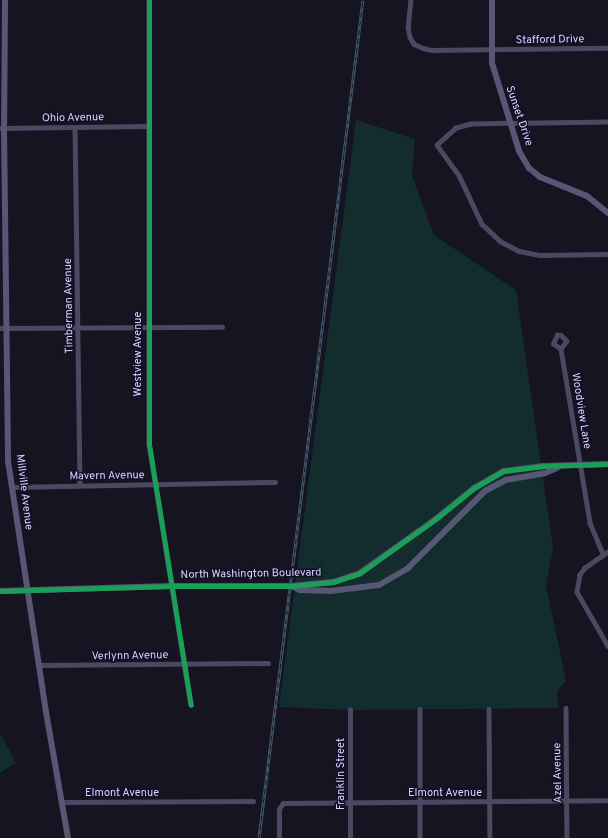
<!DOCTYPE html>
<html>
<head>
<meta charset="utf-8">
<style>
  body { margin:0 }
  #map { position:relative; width:608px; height:838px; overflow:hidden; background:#161421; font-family:Overpass,sans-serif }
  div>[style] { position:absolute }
  .green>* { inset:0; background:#132c2d }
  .street>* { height:4.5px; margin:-2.25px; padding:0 2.25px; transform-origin:2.25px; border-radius:2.25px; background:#4a4962 }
  .secondary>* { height:6px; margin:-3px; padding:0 3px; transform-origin:3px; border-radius:3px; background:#575674 }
  .rail>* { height:3px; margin-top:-1.5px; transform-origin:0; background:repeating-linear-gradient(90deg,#130f26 0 4.5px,#43596b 0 9px); box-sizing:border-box; border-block:1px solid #43596b }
  .cycleway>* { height:5px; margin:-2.5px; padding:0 2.5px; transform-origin:2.5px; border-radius:2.5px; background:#1a9f57 }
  span { translate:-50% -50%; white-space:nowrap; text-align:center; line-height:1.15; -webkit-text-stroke:3px #130f26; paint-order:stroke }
  .street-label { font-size:11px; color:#d9d4ff }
</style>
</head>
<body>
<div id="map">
  <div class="green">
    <div style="clip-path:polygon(356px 120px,415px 139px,412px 176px,434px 235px,516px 290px,553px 548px,546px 585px,566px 681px,557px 691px,558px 708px,350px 710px,279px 707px)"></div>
    <div style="clip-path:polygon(0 733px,16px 763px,0 773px)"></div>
  </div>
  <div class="street">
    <div style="left:149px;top:0;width:444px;rotate:90deg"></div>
    <div style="left:149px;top:444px;width:264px;rotate:80.9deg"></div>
    <div style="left:411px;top:0;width:27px;rotate:96deg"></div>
    <div style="left:408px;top:27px;width:10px;rotate:79deg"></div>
    <div style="left:410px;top:37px;width:8px;rotate:60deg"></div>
    <div style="left:414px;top:44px;width:10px;rotate:24deg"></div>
    <div style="left:423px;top:48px;width:9px;rotate:13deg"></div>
    <div style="left:432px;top:50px;width:176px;rotate:-0.7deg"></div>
    <div style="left:608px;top:122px;width:137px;rotate:179.2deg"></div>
    <div style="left:471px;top:124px;width:16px;rotate:165deg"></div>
    <div style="left:456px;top:128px;width:25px;rotate:138deg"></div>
    <div style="left:437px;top:145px;width:37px;rotate:54deg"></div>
    <div style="left:459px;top:175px;width:54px;rotate:64.9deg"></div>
    <div style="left:482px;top:224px;width:25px;rotate:43deg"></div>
    <div style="left:500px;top:241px;width:21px;rotate:28deg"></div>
    <div style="left:519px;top:251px;width:21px;rotate:11deg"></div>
    <div style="left:540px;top:255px;width:68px;rotate:-0.8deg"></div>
    <div style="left:75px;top:127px;width:358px;rotate:89.2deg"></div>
    <div style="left:0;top:128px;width:147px;rotate:-0.8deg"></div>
    <div style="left:0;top:328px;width:222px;rotate:-0.3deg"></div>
    <div style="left:561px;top:349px;width:9px;rotate:-148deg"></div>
    <div style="left:553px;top:344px;width:10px;rotate:-66deg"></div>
    <div style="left:557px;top:335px;width:4px"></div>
    <div style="left:561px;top:335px;width:8px;rotate:45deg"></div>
    <div style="left:567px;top:341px;width:10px;rotate:127deg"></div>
    <div style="left:561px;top:349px;width:176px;rotate:80.5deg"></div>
    <div style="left:590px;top:523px;width:34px;rotate:67deg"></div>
    <div style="left:12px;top:487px;width:263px;rotate:-1.1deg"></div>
    <div style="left:608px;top:552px;width:28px;rotate:145deg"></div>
    <div style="left:585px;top:568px;width:9px;rotate:126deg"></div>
    <div style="left:580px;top:575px;width:17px;rotate:100deg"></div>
    <div style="left:577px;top:592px;width:62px;rotate:60.1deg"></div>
    <div style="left:40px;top:665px;width:228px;rotate:-0.5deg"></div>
    <div style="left:566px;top:708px;width:130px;rotate:89.6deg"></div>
    <div style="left:420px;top:709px;width:129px;rotate:90deg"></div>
    <div style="left:489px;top:709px;width:129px;rotate:89.6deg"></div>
    <div style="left:63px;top:802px;width:190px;rotate:-0.3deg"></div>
    <div style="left:279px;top:838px;width:29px;rotate:-90deg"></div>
    <div style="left:279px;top:809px;width:7px;rotate:-56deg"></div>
    <div style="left:283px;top:803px;width:325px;rotate:-0.5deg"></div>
    <div style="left:350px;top:838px;width:128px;rotate:-90deg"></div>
  </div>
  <div class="secondary">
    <div style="left:5px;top:0;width:128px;rotate:90.4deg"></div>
    <div style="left:4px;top:128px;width:333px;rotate:89.3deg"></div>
    <div style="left:8px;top:461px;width:254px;rotate:81.4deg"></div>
    <div style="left:46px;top:712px;width:128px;rotate:80.1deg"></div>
    <div style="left:492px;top:0;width:63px;rotate:90deg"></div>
    <div style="left:492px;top:63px;width:92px;rotate:72.9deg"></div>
    <div style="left:519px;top:151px;width:20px;rotate:60deg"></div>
    <div style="left:529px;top:168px;width:14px;rotate:39deg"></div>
    <div style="left:540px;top:177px;width:51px;rotate:22deg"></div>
    <div style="left:587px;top:196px;width:27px;rotate:39deg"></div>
    <div style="left:291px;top:586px;width:10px;rotate:24deg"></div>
    <div style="left:300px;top:590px;width:31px;rotate:2deg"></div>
    <div style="left:331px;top:591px;width:48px;rotate:-7.1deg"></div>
    <div style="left:379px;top:585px;width:34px;rotate:-30deg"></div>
    <div style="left:408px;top:568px;width:109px;rotate:-45deg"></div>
    <div style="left:485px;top:491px;width:24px;rotate:-28deg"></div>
    <div style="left:506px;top:480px;width:40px;rotate:-10deg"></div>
    <div style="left:545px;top:473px;width:13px;rotate:-23deg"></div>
    <div style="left:0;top:591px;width:171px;rotate:-1.7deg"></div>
    <div style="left:171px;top:586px;width:120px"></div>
    <div style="left:291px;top:586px;width:42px;rotate:-5.4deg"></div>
    <div style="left:333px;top:582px;width:28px;rotate:-18deg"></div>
    <div style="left:360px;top:573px;width:95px;rotate:-35.5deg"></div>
    <div style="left:437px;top:518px;width:48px;rotate:-39deg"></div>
    <div style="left:474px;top:488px;width:34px;rotate:-30deg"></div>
    <div style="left:504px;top:471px;width:40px;rotate:-7.1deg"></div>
    <div style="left:544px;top:466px;width:64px;rotate:-1.8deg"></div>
  </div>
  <div class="rail">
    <div style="left:259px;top:838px;width:844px;rotate:-82.93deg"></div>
  </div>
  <div class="cycleway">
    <div style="left:149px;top:0;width:444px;rotate:90deg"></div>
    <div style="left:149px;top:444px;width:264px;rotate:80.9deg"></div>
    <div style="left:0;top:591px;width:171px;rotate:-1.7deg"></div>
    <div style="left:171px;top:586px;width:120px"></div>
    <div style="left:291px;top:586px;width:42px;rotate:-5.4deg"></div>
    <div style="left:333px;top:582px;width:28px;rotate:-18deg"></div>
    <div style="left:360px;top:573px;width:95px;rotate:-35.5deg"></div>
    <div style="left:437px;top:518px;width:48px;rotate:-39deg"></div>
    <div style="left:474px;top:488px;width:34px;rotate:-30deg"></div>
    <div style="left:504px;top:471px;width:40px;rotate:-7.1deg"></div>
    <div style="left:544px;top:466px;width:64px;rotate:-1.8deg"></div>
  </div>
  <div class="street-label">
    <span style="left:550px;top:40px;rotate:-1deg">Stafford Drive</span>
    <span style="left:519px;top:116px;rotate:71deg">Sunset Drive</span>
    <span style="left:73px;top:118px;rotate:-1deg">Ohio Avenue</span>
    <span style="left:69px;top:306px;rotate:-91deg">Timberman Avenue</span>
    <span style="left:138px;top:354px;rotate:-90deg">Westview Avenue</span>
    <span style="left:581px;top:411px;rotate:81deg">Woodview Lane</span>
    <span style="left:107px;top:476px;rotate:-1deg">Mavern Avenue</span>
    <span style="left:24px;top:492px;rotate:83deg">Millville Avenue</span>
    <span style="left:251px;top:574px;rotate:-1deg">North Washington Boulevard</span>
    <span style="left:130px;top:656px;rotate:-1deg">Verlynn Avenue</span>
    <span style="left:558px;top:773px;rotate:-91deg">Azel Avenue</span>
    <span style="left:341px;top:774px;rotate:-90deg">Franklin Street</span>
    <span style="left:122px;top:793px">Elmont Avenue</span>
    <span style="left:445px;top:793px">Elmont Avenue</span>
  </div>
</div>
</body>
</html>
